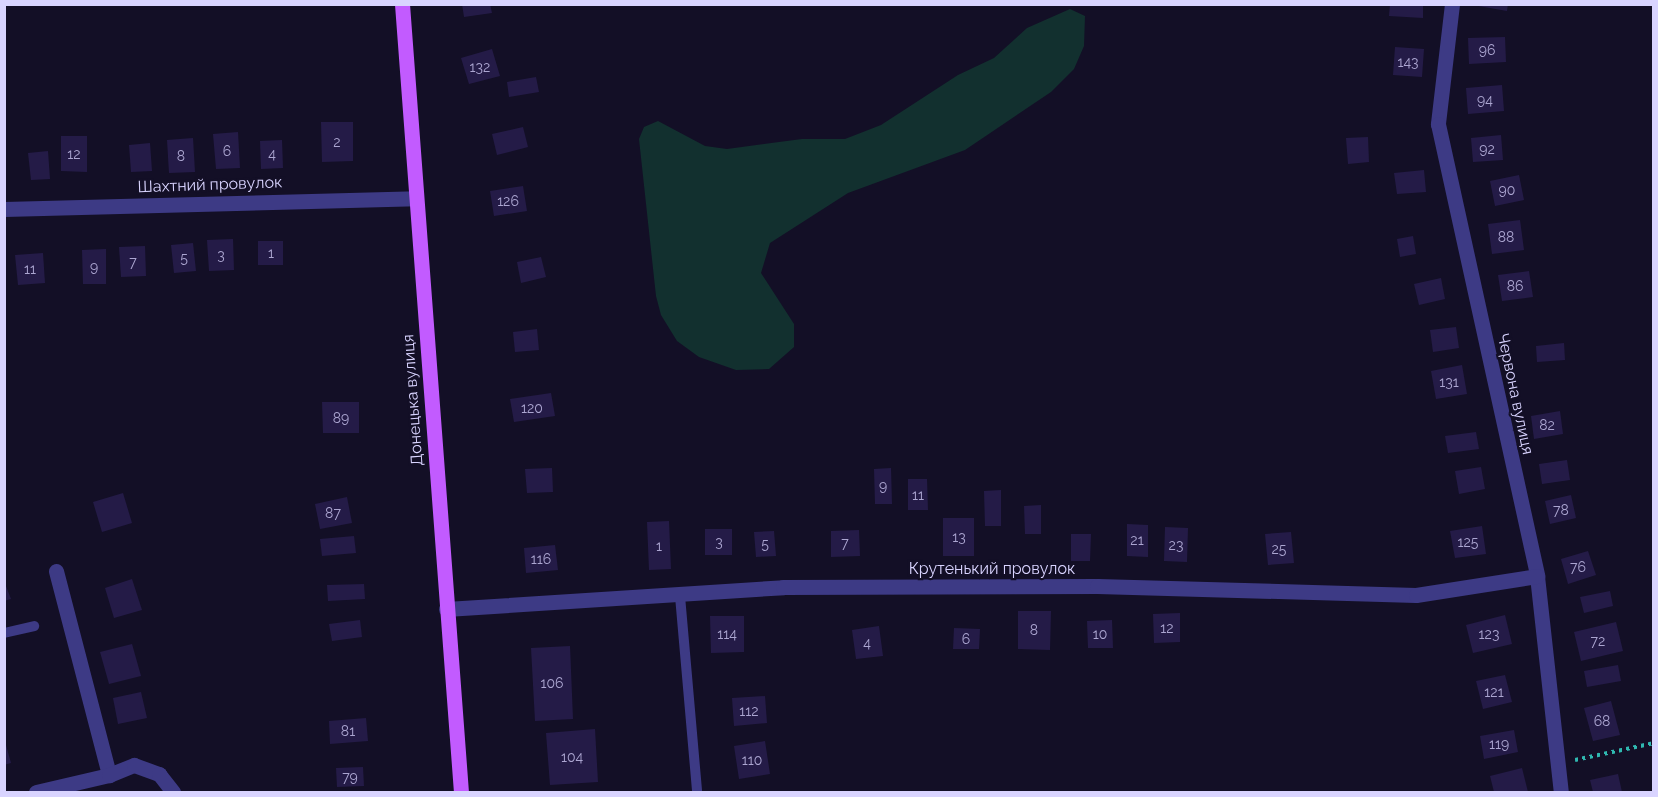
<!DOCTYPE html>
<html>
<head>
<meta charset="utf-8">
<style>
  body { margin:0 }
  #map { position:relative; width:1658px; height:797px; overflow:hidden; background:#130f26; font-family:Raleway,sans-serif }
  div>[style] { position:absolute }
  .green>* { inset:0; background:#12302f }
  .building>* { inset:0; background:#241b47 }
  .path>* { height:4px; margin-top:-2px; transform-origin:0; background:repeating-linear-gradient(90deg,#2fb8b0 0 3px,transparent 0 7.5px) }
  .lane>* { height:10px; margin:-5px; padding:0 5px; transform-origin:5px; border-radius:5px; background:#3d3a85 }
  .street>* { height:15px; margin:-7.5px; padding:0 7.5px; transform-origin:7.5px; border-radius:7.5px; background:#3d3a85 }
  .primary>* { height:15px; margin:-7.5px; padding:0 7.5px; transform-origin:7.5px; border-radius:7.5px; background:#c25bff }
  span { translate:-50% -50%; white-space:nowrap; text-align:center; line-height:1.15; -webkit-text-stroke:4.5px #130f26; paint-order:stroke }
  .number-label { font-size:14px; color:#aca6d1 }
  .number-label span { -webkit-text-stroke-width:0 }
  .street-label { font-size:16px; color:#d9d4ff }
  .frame { position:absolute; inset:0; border:6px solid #d9d4ff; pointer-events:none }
</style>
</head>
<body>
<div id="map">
  <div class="green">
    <div style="clip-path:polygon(1070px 9px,1085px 16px,1084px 46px,1074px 69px,1051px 92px,965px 150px,848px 193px,770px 243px,761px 273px,794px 324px,794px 347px,769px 369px,736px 370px,699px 357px,677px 341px,661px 315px,656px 296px,639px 139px,644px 127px,658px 121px,705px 146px,727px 149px,802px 139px,845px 139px,881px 125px,958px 75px,994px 58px,1027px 28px)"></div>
  </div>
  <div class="building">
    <div style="clip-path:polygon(462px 4px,490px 4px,492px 13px,464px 17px)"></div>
    <div style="clip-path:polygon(1390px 4px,1423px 4px,1423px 18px,1389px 16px)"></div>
    <div style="clip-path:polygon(1467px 4px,1508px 4px,1507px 11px)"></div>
    <div style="clip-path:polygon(1505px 37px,1506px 62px,1469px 64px,1468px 38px)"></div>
    <div style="clip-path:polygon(1395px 47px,1424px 49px,1422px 77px,1393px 75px)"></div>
    <div style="clip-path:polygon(492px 49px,500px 76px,469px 84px,461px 58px)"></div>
    <div style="clip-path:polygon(536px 77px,539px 92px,509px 97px,507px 82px)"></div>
    <div style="clip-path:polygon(1502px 85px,1504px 111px,1468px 114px,1466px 88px)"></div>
    <div style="clip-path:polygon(321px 122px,353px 122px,353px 161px,322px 162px)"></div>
    <div style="clip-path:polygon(523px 127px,528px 147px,497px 155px,492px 134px)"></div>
    <div style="clip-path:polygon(238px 132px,240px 168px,216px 169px,213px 134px)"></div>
    <div style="clip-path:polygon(1501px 135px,1503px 160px,1473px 162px,1471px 138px)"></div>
    <div style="clip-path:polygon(61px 136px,87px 136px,87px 172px,61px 171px)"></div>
    <div style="clip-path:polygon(1368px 137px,1369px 162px,1348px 164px,1346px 138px)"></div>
    <div style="clip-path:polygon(193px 138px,195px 172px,169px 173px,167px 140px)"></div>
    <div style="clip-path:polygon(282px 140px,283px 168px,261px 169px,260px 141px)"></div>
    <div style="clip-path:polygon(150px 143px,152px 171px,131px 172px,129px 145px)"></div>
    <div style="clip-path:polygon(48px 151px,50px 179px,31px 180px,28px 153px)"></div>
    <div style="clip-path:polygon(1424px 170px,1426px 192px,1397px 194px,1394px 173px)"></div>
    <div style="clip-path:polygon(1519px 175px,1524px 200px,1495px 206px,1490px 181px)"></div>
    <div style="clip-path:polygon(523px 186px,527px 211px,494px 216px,490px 191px)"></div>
    <div style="clip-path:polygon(1520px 220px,1524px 250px,1492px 254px,1488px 224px)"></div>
    <div style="clip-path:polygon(1413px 236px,1416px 254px,1400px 257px,1397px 239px)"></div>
    <div style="clip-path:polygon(233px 239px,234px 270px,209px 271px,207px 240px)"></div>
    <div style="clip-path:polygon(258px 241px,283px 241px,283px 265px,258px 265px)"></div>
    <div style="clip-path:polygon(193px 243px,196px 271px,174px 273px,171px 245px)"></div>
    <div style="clip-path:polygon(145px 246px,146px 276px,121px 277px,119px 247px)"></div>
    <div style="clip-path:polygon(106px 249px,106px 284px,83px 284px,82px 250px)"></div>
    <div style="clip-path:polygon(43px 253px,45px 283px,18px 285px,15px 255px)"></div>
    <div style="clip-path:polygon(541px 257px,546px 277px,521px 283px,517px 262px)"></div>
    <div style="clip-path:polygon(1529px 271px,1533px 297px,1502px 301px,1498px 275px)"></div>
    <div style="clip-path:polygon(1441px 278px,1445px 299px,1419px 305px,1414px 284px)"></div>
    <div style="clip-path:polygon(1456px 327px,1459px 348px,1433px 352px,1430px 330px)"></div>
    <div style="clip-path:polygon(537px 329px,539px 350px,515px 352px,513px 332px)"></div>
    <div style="clip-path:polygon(1564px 343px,1565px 360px,1537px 362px,1536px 346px)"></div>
    <div style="clip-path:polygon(1462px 365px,1467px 394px,1436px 399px,1431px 371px)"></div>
    <div style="clip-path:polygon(551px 393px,555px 416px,514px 422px,510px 399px)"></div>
    <div style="clip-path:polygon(322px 402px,359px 402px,359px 433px,323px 433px)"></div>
    <div style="clip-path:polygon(1560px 411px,1563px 434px,1534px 439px,1531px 416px)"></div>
    <div style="clip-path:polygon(1476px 432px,1479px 449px,1448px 453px,1445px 436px)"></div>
    <div style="clip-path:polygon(1567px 460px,1570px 480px,1542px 484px,1539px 464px)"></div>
    <div style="clip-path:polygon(1481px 467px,1485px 489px,1459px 494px,1455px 471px)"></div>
    <div style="clip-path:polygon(552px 468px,553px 492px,527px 493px,525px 469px)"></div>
    <div style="clip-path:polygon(891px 468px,892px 504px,875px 504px,874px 469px)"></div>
    <div style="clip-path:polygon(908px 479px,927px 479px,928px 510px,908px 510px)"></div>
    <div style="clip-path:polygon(1001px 490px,1001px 526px,985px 526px,984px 491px)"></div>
    <div style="clip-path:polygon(123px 493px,132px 523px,102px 532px,93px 502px)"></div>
    <div style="clip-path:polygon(1571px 495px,1576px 518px,1550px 524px,1545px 501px)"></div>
    <div style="clip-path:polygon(347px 497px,352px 523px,320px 529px,315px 504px)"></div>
    <div style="clip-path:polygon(1041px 505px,1041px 534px,1025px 534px,1024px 506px)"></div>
    <div style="clip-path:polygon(943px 518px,974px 518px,974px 556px,943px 556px)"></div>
    <div style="clip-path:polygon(669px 521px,671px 569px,649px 570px,647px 522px)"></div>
    <div style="clip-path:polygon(1127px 524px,1148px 525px,1148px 557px,1127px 556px)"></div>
    <div style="clip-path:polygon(1482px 526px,1486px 554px,1455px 558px,1450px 531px)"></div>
    <div style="clip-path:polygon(1165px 527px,1188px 528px,1187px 562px,1164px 561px)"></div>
    <div style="clip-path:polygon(705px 529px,732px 529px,732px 555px,705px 555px)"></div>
    <div style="clip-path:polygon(859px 530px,860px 556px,831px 557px,831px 531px)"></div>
    <div style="clip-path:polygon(774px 531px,776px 556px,756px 557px,754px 532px)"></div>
    <div style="clip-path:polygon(1291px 532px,1294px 563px,1268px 565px,1265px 534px)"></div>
    <div style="clip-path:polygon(1071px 534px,1091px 534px,1090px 561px,1071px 561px)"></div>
    <div style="clip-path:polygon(354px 536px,356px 553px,322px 556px,320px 539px)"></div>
    <div style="clip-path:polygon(555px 545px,558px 570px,526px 573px,524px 548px)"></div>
    <div style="clip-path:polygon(1588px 551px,1596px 575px,1568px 584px,1561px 559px)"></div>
    <div style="clip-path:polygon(132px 579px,142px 610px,114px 618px,105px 588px)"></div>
    <div style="clip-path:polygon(4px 581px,11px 599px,4px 601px)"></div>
    <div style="clip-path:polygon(364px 584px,365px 599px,328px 601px,327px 585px)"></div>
    <div style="clip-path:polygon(1610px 591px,1613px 606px,1584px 613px,1580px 597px)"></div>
    <div style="clip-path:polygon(1018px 611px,1051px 611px,1050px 650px,1018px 649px)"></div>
    <div style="clip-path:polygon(1180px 613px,1180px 642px,1154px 643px,1153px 614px)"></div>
    <div style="clip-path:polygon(1505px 615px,1512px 644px,1473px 653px,1466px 625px)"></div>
    <div style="clip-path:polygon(710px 616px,744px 616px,744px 652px,711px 653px)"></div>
    <div style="clip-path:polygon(360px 620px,362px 637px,332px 641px,329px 624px)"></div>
    <div style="clip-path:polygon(1112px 620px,1113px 648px,1088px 648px,1087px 621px)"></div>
    <div style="clip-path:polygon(1616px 622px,1623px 651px,1581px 661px,1574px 632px)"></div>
    <div style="clip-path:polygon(879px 626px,883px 656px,856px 659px,852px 630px)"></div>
    <div style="clip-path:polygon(954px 628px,980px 629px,979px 649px,953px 649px)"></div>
    <div style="clip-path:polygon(132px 644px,141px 676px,109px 684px,100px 652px)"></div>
    <div style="clip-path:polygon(570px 646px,573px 719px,535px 721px,531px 648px)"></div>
    <div style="clip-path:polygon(1618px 665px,1621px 681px,1587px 687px,1584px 671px)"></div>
    <div style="clip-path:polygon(1505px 675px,1512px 702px,1483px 709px,1476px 681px)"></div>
    <div style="clip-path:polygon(141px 692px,147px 718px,118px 724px,113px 698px)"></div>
    <div style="clip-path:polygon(765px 696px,767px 723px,734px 726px,732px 698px)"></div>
    <div style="clip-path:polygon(1611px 701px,1620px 735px,1593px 741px,1584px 708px)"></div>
    <div style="clip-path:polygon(366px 718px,368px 741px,330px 744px,329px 721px)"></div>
    <div style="clip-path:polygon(595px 729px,598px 782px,550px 785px,546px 733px)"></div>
    <div style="clip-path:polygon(1514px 730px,1518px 752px,1484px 759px,1480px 736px)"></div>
    <div style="clip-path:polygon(4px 738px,11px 763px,4px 765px)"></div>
    <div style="clip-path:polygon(765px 741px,770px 774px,739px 779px,734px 746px)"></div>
    <div style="clip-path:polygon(363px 767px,364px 786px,337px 787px,336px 768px)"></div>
    <div style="clip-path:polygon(1522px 768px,1528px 792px,1494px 792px,1490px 776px)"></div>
    <div style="clip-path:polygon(1618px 774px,1622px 792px,1593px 792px,1590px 780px)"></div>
  </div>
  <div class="path">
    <div style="left:1575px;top:760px;width:81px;rotate:-12.1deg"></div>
  </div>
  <div class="lane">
    <div style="left:680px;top:596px;width:197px;rotate:85deg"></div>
    <div style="left:4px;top:633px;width:31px;rotate:-13deg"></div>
  </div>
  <div class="street">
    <div style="left:1452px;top:4px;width:121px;rotate:96.7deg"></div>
    <div style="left:1438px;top:124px;width:463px;rotate:77.6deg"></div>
    <div style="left:1537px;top:576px;width:217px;rotate:83.7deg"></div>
    <div style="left:4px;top:209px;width:412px;rotate:-1.5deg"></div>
    <div style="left:56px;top:571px;width:211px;rotate:75.4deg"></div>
    <div style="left:446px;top:609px;width:338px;rotate:-3.7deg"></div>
    <div style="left:783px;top:587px;width:314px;rotate:-0.2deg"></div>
    <div style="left:1097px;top:586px;width:319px;rotate:1.6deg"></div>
    <div style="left:1416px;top:595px;width:122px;rotate:-8.9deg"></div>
    <div style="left:36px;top:792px;width:75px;rotate:-13.1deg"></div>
    <div style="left:109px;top:775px;width:27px;rotate:-22deg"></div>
    <div style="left:134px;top:765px;width:27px;rotate:20deg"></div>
    <div style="left:159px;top:774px;width:23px;rotate:52deg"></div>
  </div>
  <div class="primary">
    <div style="left:402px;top:4px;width:790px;rotate:85.72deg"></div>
  </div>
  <div class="number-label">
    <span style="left:1487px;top:50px">96</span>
    <span style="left:1408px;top:62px">143</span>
    <span style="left:480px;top:67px">132</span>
    <span style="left:1485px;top:100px">94</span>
    <span style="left:337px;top:142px">2</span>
    <span style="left:1487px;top:149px">92</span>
    <span style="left:227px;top:151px">6</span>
    <span style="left:74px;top:154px">12</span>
    <span style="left:272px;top:154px">4</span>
    <span style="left:181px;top:156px">8</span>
    <span style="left:1507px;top:190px">90</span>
    <span style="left:508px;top:201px">126</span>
    <span style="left:1506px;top:237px">88</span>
    <span style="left:271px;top:253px">1</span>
    <span style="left:221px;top:255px">3</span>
    <span style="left:184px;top:258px">5</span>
    <span style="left:133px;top:262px">7</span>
    <span style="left:94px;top:267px">9</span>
    <span style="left:30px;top:269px">11</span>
    <span style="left:1515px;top:286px">86</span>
    <span style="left:1449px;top:382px">131</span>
    <span style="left:532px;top:408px">120</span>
    <span style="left:341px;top:418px">89</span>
    <span style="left:1547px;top:425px">82</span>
    <span style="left:883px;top:486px">9</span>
    <span style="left:918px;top:495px">11</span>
    <span style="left:1561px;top:510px">78</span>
    <span style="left:333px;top:513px">87</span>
    <span style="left:959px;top:537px">13</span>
    <span style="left:1137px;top:540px">21</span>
    <span style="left:719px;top:542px">3</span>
    <span style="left:1468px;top:542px">125</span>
    <span style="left:845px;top:543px">7</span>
    <span style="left:765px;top:544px">5</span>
    <span style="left:1176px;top:545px">23</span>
    <span style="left:659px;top:546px">1</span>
    <span style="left:1279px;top:549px">25</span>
    <span style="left:541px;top:559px">116</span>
    <span style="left:1578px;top:567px">76</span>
    <span style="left:1167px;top:628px">12</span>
    <span style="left:1034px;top:630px">8</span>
    <span style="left:727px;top:634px">114</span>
    <span style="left:1100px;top:634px">10</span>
    <span style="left:1489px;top:634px">123</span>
    <span style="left:966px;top:639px">6</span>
    <span style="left:1598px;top:641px">72</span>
    <span style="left:867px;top:643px">4</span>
    <span style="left:552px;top:683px">106</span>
    <span style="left:1494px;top:692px">121</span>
    <span style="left:749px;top:711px">112</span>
    <span style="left:1602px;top:721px">68</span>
    <span style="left:348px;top:731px">81</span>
    <span style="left:1499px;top:744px">119</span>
    <span style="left:572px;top:757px">104</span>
    <span style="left:752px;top:760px">110</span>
    <span style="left:350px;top:777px">79</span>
  </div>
  <div class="street-label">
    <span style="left:210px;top:185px;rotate:-2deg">Шахтний провулок</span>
    <span style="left:1515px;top:394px;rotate:78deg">Червона вулиця</span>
    <span style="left:413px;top:400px;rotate:-94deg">Донецька вулиця</span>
    <span style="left:992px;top:569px">Крутенький провулок</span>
  </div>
  <div class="frame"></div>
</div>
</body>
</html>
